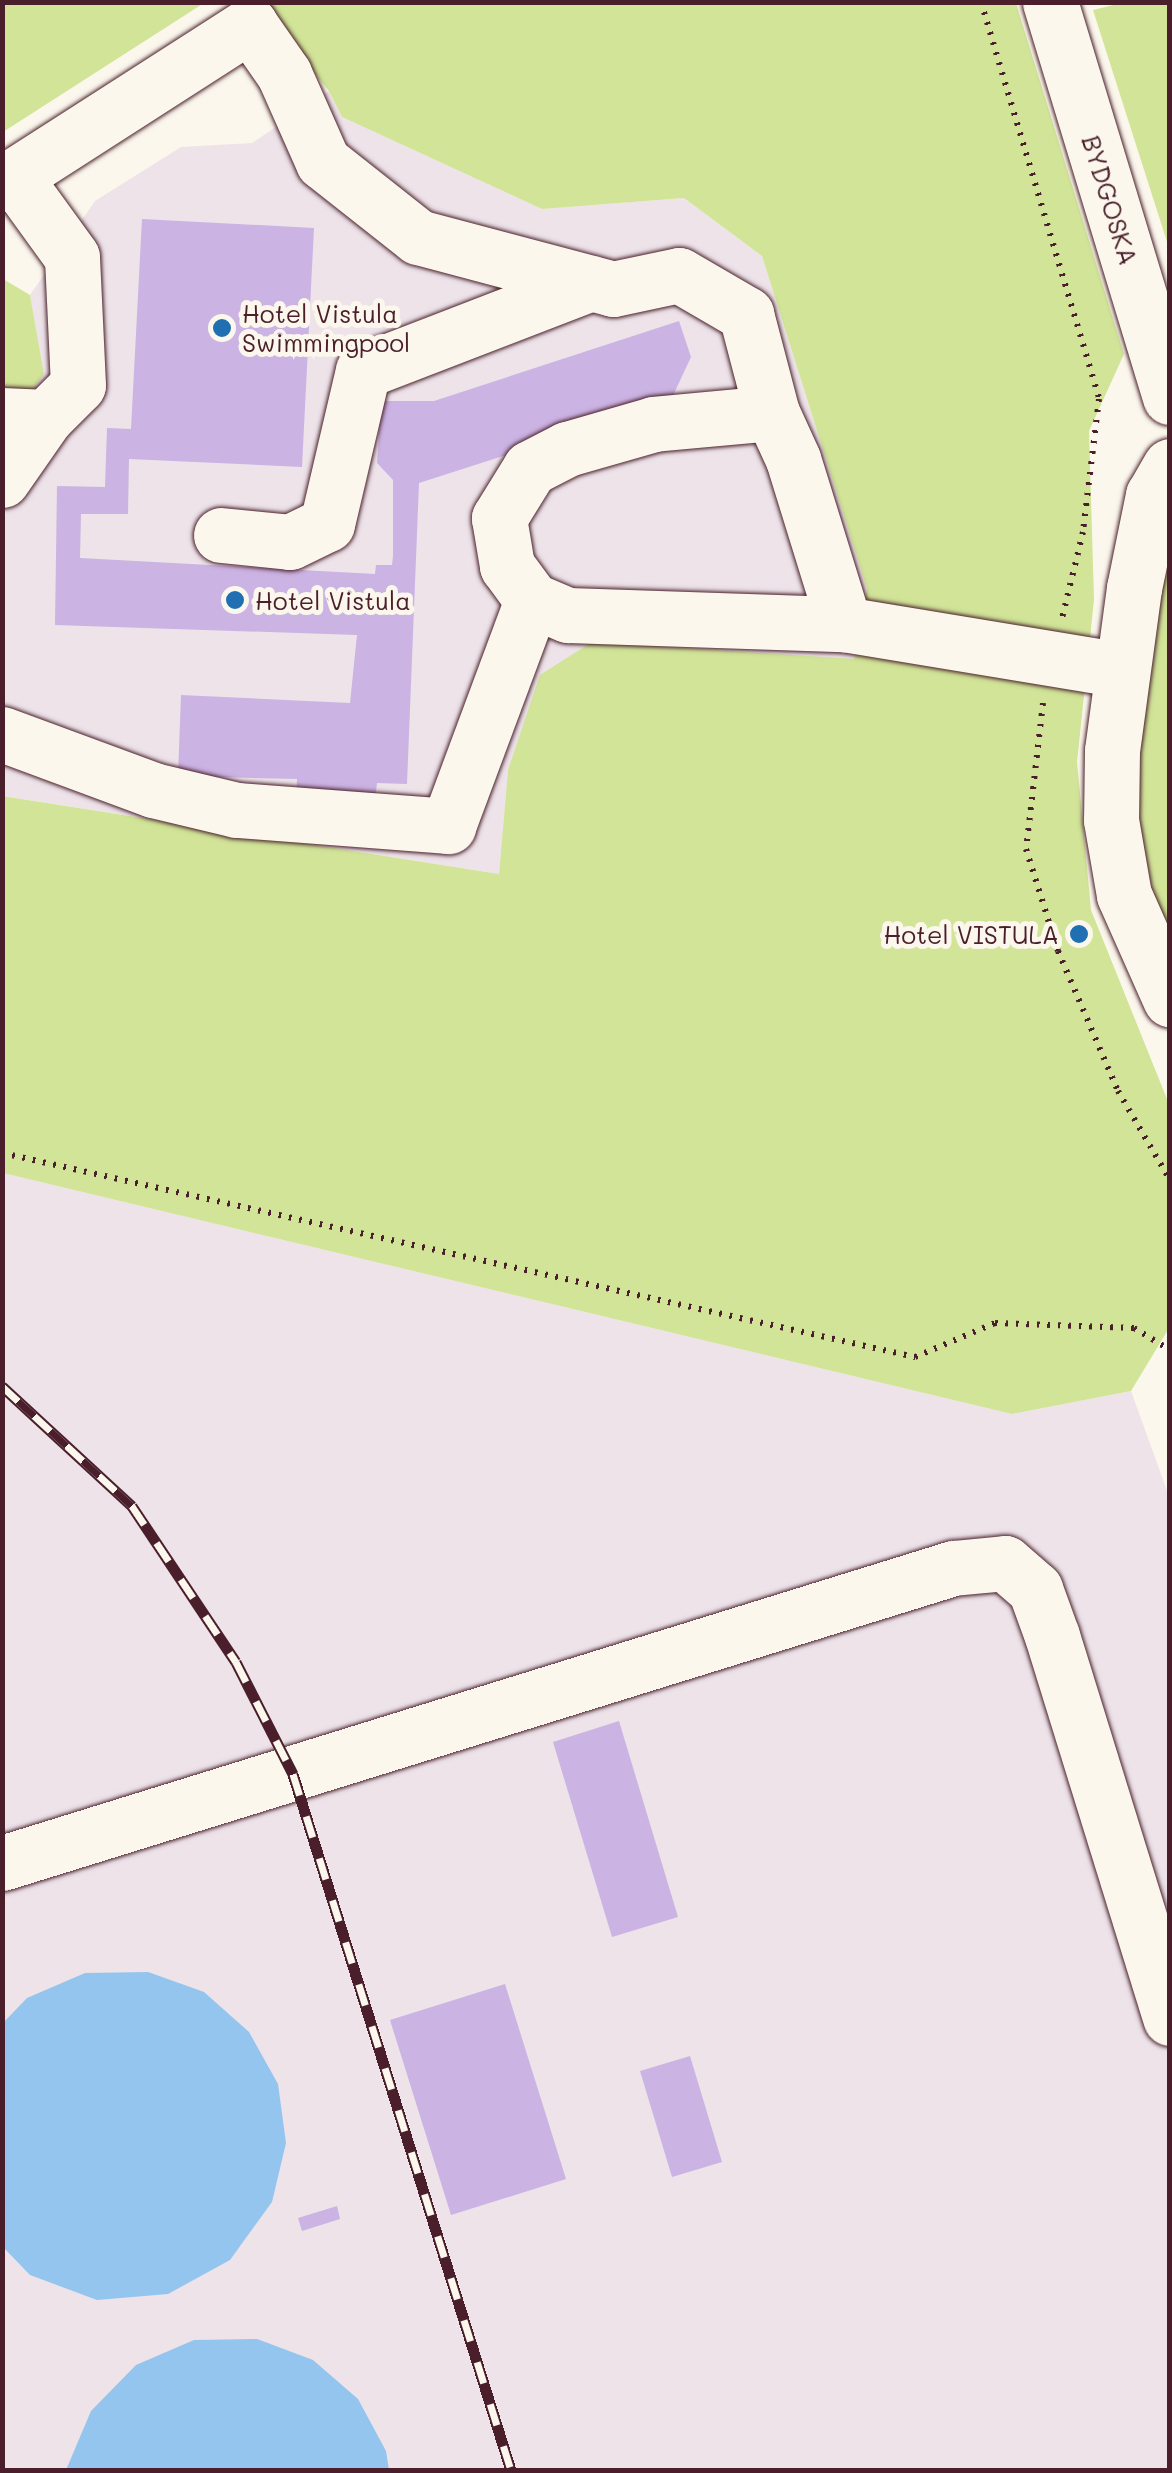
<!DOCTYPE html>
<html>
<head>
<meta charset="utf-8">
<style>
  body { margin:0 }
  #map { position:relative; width:1172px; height:2473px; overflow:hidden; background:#fbf7ec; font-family:Mali,sans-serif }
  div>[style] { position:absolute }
  .built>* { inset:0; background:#ede3e9 }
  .green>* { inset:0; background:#d1e498 }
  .water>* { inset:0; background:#93c5ef }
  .building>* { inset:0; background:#cbb3e3 }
  .path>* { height:6px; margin-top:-3px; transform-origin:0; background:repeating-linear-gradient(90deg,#4a1f2b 0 2.5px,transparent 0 10.5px) }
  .roads { filter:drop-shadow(0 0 2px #4a1f2b) drop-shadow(0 0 2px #4a1f2b) }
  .minor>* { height:55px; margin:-27.5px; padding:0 27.5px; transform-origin:27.5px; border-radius:27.5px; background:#fbf7ec }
  .rail>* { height:11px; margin-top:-5.5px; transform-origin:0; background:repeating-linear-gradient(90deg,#fbf7ec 0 22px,#4a1f2b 0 44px); box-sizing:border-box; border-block:2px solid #4a1f2b }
  .dots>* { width:28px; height:28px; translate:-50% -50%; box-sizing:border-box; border:5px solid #fbf7ec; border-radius:50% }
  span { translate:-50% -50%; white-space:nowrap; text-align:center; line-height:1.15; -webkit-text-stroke:10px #fbf7ec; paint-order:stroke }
  .street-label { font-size:25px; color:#4a1f2b }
  .poi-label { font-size:25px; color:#4a1f2b }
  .left { translate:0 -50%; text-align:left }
  .right { translate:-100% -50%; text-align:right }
  .frame { position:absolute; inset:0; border:5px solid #4a1f2b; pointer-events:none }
</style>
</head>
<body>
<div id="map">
  <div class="built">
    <div style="clip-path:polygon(329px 91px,342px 117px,542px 209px,684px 198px,762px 256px,867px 589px,854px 660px,591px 642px,508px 770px,499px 874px,3px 796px,3px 431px,44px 374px,30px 295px,95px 201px,181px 147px,252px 143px)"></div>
    <div style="clip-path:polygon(3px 1173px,1012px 1414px,1131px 1391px,1170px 1499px,1169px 2470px,3px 2470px)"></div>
  </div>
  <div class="green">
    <div style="clip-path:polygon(3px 2px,204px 2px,204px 3px,3px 132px)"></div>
    <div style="clip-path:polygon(1126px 2px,1169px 3px,1169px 248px,1093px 10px)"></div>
    <div style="clip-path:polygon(257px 3px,1016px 3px,1124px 354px,1089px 431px,1094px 600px,1077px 762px,1091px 910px,1169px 1104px,1169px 1328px,1131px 1391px,1012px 1414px,3px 1173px,2px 796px,499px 874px,508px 770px,540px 675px,592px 642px,854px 659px,867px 589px,762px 256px,684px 198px,542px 209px,342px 117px,329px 91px)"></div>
    <div style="clip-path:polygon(3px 279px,30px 295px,44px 374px,3px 431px)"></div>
    <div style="clip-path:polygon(1169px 566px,1169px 964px,1129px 815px,1163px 568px)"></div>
  </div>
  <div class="water">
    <div style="clip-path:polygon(148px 1972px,204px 1992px,249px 2032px,278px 2084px,286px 2143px,272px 2202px,230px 2260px,168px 2294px,97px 2300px,30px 2275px,3px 2247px,3px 2023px,27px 1998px,85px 1973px)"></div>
    <div style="clip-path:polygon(257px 2339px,313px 2360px,358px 2399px,386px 2451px,389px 2470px,66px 2470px,91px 2411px,136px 2365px,194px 2340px)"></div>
  </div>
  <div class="building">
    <div style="clip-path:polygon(142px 219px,314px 228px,302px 467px,129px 459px,128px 514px,81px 514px,80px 558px,375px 574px,376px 565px,392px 565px,393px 556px,393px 480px,377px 463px,381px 401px,434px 401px,679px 321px,691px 357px,670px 402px,419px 483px,407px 784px,377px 783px,375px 800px,296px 802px,297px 779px,178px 776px,181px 695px,350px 703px,357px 635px,55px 625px,57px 486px,105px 487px,107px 428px,131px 429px)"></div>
    <div style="clip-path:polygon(619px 1721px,678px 1917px,612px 1937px,553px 1742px)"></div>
    <div style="clip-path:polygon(505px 1984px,566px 2179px,451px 2215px,390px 2020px)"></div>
    <div style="clip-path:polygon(690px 2056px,722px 2162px,672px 2177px,640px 2071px)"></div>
    <div style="clip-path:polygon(337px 2206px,340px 2219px,302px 2231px,298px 2218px)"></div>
  </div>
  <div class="path">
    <div style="left:981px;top:2px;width:414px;rotate:73.4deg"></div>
    <div style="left:1099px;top:399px;width:134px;rotate:96.9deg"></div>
    <div style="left:1083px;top:532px;width:89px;rotate:103.7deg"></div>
    <div style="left:1043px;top:703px;width:147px;rotate:96.6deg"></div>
    <div style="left:1026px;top:849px;width:107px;rotate:72.6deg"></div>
    <div style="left:1058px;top:951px;width:152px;rotate:66.8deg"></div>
    <div style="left:1118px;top:1091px;width:103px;rotate:59.7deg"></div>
    <div style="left:2px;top:1153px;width:936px;rotate:12.6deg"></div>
    <div style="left:915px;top:1357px;width:87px;rotate:-23deg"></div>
    <div style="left:995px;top:1323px;width:139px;rotate:2.1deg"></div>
    <div style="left:1134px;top:1328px;width:42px;rotate:31.4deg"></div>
  </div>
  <div class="roads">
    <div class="minor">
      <div style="left:1050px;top:2px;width:413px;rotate:73.1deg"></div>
      <div style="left:2px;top:184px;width:295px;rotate:-32.7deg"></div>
      <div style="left:250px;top:25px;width:60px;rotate:55.2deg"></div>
      <div style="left:284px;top:74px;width:96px;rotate:66.1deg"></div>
      <div style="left:323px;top:162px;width:121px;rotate:38.3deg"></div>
      <div style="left:418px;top:237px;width:202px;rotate:14.9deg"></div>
      <div style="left:613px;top:289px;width:67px;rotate:-12deg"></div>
      <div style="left:679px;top:275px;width:78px;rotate:30.2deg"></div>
      <div style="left:746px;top:314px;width:102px;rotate:75.3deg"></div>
      <div style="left:772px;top:413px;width:51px;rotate:65.5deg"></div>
      <div style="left:793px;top:459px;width:173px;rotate:72.8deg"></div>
      <div style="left:772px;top:413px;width:119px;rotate:174.7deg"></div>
      <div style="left:654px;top:424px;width:91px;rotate:164deg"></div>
      <div style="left:567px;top:449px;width:42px;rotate:152.8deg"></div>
      <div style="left:530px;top:468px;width:59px;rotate:121.8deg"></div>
      <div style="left:499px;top:518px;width:49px;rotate:80.5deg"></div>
      <div style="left:507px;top:566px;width:42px;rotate:53.7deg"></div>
      <div style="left:532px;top:600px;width:39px;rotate:23deg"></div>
      <div style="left:568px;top:615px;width:276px;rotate:1.9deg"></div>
      <div style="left:844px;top:624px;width:281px;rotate:9.4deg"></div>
      <div style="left:2px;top:415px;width:44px;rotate:2.6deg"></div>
      <div style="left:46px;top:417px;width:45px;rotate:-45deg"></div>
      <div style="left:78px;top:385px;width:128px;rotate:-92.7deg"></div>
      <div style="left:72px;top:257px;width:99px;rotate:-125.9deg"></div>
      <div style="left:1170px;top:466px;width:34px;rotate:120deg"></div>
      <div style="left:1153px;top:495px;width:95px;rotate:101.5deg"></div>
      <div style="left:1134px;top:588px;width:164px;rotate:97.7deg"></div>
      <div style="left:1112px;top:751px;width:69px;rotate:90.8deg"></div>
      <div style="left:1111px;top:820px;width:76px;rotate:80.2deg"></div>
      <div style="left:1124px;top:895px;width:114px;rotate:66.1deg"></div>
      <div style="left:2px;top:480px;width:77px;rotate:-55.1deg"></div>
      <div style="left:221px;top:535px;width:69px;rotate:5.8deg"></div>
      <div style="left:290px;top:542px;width:41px;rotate:-25.9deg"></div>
      <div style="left:327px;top:524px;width:157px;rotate:-76.8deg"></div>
      <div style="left:363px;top:371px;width:244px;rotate:-21.1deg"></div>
      <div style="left:2px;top:734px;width:161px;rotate:20.3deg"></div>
      <div style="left:153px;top:790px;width:86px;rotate:13.4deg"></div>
      <div style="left:237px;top:810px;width:212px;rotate:4.3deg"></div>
      <div style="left:448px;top:826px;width:241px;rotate:-69.6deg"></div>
      <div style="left:2px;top:1863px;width:996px;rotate:-17.23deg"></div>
      <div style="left:953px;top:1568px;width:52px;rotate:-5.5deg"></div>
      <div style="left:1005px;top:1563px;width:40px;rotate:41deg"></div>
      <div style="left:1035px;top:1589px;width:50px;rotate:70.1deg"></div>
      <div style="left:1052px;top:1636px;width:400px;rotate:72.8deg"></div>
    </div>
  </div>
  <div class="rail">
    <div style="left:2px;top:1386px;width:177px;rotate:42.7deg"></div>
    <div style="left:132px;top:1506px;width:187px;rotate:56.3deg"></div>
    <div style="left:236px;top:1662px;width:126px;rotate:63deg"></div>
    <div style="left:293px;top:1774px;width:729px;rotate:72.61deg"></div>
  </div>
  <div class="dots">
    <div style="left:222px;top:328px;background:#1f6fb2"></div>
    <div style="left:235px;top:600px;background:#1f6fb2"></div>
    <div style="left:1079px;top:934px;background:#1f6fb2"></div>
  </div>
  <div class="street-label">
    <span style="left:1110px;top:200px;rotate:73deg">BYDGOSKA</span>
  </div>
  <div class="poi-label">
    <span class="left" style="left:242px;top:328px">Hotel Vistula<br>Swimmingpool</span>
    <span class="left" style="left:255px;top:600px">Hotel Vistula</span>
    <span class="right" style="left:1059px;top:934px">Hotel VISTULA</span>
  </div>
  <div class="frame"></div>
</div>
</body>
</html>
